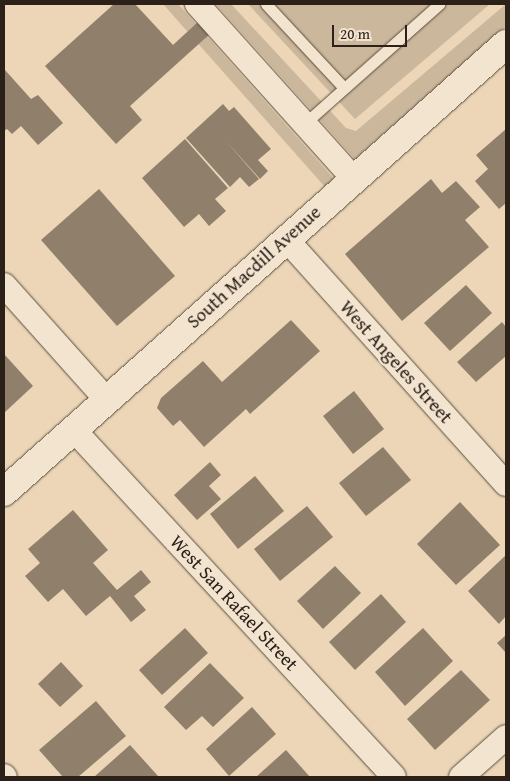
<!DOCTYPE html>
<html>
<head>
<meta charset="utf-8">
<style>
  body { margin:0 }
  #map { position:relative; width:510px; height:781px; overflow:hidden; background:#ecd6b7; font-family:"Gentium Book Plus",serif }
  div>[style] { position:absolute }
  .green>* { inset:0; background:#cbb79c }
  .building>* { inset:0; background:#8f7f6b }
  .roads { filter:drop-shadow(0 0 1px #5b4e40) drop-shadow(0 0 1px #5b4e40) }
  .lane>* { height:11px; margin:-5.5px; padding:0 5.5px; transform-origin:5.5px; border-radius:5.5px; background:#f3e4d0 }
  .street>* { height:24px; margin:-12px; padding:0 12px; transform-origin:12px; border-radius:12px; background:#f3e4d0 }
  .secondary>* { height:28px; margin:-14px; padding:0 14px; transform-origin:14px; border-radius:14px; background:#f3e4d0 }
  span { translate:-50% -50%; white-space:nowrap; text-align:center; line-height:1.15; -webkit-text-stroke:5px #f3e4d0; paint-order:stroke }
  .street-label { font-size:19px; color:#2b2119 }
  .frame { position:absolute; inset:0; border:5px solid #2b2119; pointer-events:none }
  .scale { position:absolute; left:332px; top:25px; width:75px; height:22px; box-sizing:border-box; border:2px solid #2b2119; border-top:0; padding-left:6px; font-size:15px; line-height:18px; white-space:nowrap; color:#2b2119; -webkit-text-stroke:4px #f3e4d0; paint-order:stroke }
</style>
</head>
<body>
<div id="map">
  <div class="green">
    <div style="clip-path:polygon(163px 4px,178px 4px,334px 179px,325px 187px)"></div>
    <div style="clip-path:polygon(216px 4px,231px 4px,346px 128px,356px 131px,506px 4px,506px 26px,355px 159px)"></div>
    <div style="clip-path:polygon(248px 4px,490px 4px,355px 119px)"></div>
  </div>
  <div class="building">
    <div style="clip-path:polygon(114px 4px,135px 4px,173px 45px,199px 21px,211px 33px,130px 106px,142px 120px,116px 144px,45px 66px)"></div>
    <div style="clip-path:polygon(5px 70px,31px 99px,38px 95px,63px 123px,38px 145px,21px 126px,12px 134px,7px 129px,4px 131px)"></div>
    <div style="clip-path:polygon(223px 104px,229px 111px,234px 107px,271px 149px,258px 160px,268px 171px,260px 179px,224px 139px,259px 179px,249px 187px,240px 177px,230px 187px,186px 138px)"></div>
    <div style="clip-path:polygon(506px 129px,506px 203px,499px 209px,475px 181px,488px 169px,476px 155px)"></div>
    <div style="clip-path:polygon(185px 139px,228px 188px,215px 199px,226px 211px,209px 226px,199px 214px,184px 227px,142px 178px)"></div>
    <div style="clip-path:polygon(431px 179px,442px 193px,456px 181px,480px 207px,465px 220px,489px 247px,402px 321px,345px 254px)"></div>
    <div style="clip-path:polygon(99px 189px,175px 276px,117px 326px,41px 240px)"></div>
    <div style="clip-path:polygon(466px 285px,492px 313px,450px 351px,424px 323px)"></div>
    <div style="clip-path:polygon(291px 320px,320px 351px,250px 414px,246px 409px,204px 447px,180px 420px,173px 426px,157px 408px,161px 398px,203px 361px,222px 382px)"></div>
    <div style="clip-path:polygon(502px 322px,506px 327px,506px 356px,476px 382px,457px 362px)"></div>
    <div style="clip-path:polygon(4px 354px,33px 386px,4px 413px)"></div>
    <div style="clip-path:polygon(354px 391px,384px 429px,353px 454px,323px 416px)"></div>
    <div style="clip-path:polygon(383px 447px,411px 480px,366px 516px,339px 483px)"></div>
    <div style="clip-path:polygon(210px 462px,221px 475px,209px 486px,221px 499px,197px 520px,174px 495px)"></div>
    <div style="clip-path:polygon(255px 476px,284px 511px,238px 549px,210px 514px)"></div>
    <div style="clip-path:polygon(460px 502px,500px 545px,456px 585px,417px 544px)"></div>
    <div style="clip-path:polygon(307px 506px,333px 537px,280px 581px,254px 549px)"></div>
    <div style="clip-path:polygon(73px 510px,108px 550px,93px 563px,117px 590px,141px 570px,151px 582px,134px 596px,146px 610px,131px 622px,110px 596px,86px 616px,63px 589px,48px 602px,25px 576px,40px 563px,28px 549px)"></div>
    <div style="clip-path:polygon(506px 555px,506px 616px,499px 624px,468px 591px)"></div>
    <div style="clip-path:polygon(335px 566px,361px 593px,323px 629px,297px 601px)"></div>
    <div style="clip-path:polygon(381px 594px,406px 622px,355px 670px,329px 642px)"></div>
    <div style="clip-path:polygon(185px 628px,208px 653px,162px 695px,139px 670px)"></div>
    <div style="clip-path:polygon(423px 628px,453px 661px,405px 706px,375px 672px)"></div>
    <div style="clip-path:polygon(506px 635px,506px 653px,497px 643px)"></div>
    <div style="clip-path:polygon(61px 662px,83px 686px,60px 707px,38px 684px)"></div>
    <div style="clip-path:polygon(210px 663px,244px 698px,213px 727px,202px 716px,186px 730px,164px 707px)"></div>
    <div style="clip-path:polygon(461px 670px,490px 700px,435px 750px,407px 719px)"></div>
    <div style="clip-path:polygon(96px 701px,126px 736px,78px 777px,63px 777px,39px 750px)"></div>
    <div style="clip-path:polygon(252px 707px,276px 734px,229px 776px,206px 749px)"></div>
    <div style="clip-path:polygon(130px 745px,158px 776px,94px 777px)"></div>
    <div style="clip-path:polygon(286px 750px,310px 777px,256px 777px)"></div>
  </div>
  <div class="roads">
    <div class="lane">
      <div style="left:266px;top:4px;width:113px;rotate:47.1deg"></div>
      <div style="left:304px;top:124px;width:181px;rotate:-41.6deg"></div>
    </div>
    <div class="street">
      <div style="left:197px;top:4px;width:234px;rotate:48.1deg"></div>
      <div style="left:286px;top:239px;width:329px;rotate:48.1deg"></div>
      <div style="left:4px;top:285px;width:153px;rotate:48.2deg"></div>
      <div style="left:73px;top:429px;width:473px;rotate:47.3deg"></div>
      <div style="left:4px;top:776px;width:1px;rotate:45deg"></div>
      <div style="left:461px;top:777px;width:60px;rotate:-41.6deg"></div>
    </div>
    <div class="secondary">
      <div style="left:4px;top:492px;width:673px;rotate:-41.75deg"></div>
    </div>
  </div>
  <div class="street-label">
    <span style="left:254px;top:267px;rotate:-42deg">South Macdill Avenue</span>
    <span style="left:396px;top:362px;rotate:48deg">West Angeles Street</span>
    <span style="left:234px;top:603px;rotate:47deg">West San Rafael Street</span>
  </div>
  <div class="frame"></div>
  <div class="scale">20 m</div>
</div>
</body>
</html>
